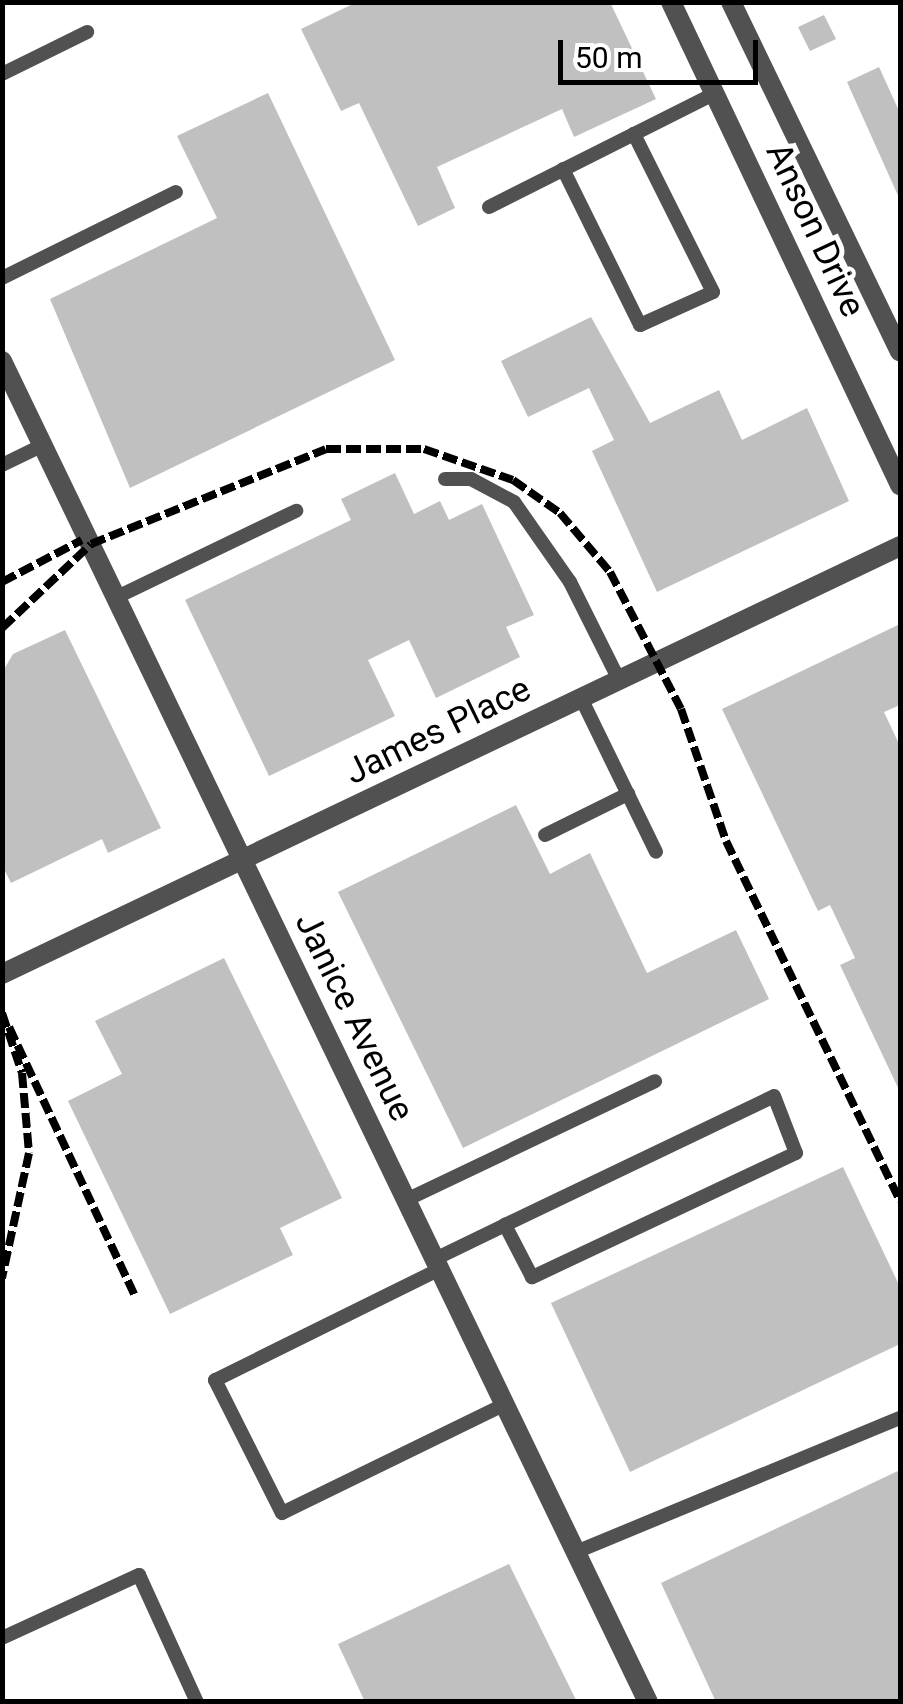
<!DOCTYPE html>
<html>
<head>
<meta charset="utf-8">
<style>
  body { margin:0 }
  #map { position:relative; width:903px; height:1704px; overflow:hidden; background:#fff; font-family:Roboto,sans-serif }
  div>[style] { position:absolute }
  .building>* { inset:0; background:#c0c0c0 }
  .lane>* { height:14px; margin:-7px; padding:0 7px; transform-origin:7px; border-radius:7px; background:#515151 }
  .street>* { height:20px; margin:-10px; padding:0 10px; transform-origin:10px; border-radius:10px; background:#515151 }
  .rail>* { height:8px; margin-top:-4px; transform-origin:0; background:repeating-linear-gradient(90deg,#000 0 15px,transparent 0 20px) }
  span { translate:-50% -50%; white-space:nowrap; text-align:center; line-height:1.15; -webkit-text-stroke:10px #fff; paint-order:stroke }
  .street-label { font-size:35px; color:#000 }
  .frame { position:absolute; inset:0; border:5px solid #000; pointer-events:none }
  .scale { position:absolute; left:558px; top:40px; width:200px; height:45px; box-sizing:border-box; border:5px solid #000; border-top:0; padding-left:12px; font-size:30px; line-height:35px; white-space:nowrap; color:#000; -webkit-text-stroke:8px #fff; paint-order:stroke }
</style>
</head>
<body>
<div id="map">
  <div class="building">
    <div style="clip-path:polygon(357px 2px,610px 2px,656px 99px,574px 137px,562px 109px,437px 167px,455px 208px,418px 226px,359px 103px,341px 111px,301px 29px)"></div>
    <div style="clip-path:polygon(824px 15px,836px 39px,810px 51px,798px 27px)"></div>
    <div style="clip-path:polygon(879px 67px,900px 113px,900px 200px,847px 82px)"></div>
    <div style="clip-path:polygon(268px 93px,395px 360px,130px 488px,50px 299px,217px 218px,177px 136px)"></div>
    <div style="clip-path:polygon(591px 317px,650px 423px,719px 390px,742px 440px,807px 408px,849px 501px,657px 592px,592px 451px,614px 440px,589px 388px,528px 417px,501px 361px)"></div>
    <div style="clip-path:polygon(395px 473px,414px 514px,440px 501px,449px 520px,482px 504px,534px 615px,506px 627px,520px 657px,436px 698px,409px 640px,368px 660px,395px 716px,269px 776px,185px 600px,351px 520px,341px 499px)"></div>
    <div style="clip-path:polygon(900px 624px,900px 705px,884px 712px,900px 746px,900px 1092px,840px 965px,855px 958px,830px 905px,818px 911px,722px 709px)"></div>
    <div style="clip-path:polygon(65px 630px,161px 828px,108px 853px,102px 839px,11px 883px,2px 865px,2px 673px,13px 654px)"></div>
    <div style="clip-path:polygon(516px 805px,550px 874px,590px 853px,647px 973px,736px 930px,769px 999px,463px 1148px,338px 892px)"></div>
    <div style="clip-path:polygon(224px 958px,342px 1198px,280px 1228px,293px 1255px,170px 1314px,68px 1101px,122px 1074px,95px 1021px)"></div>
    <div style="clip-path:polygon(843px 1167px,900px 1287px,900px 1344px,630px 1472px,551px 1303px)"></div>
    <div style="clip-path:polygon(900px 1470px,900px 1702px,716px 1702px,661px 1583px)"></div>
    <div style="clip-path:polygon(509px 1564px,577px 1702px,365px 1702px,338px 1644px)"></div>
  </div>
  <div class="lane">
    <div style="left:2px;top:74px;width:95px;rotate:-26.3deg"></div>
    <div style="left:563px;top:169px;width:174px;rotate:63.7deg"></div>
    <div style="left:640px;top:325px;width:80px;rotate:-24.3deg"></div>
    <div style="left:713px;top:292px;width:177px;rotate:-116.6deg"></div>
    <div style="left:489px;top:207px;width:252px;rotate:-26.7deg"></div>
    <div style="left:2px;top:278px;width:194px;rotate:-26.3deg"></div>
    <div style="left:2px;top:465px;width:46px;rotate:-26deg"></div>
    <div style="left:445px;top:479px;width:26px"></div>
    <div style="left:471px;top:479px;width:49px;rotate:28.1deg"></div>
    <div style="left:514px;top:502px;width:98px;rotate:55deg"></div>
    <div style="left:570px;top:582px;width:110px;rotate:63.4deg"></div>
    <div style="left:117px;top:597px;width:199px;rotate:-25.7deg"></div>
    <div style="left:581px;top:698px;width:171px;rotate:64deg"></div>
    <div style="left:545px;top:835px;width:93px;rotate:-26.3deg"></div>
    <div style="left:406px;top:1200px;width:276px;rotate:-25.5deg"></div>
    <div style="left:435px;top:1259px;width:78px;rotate:-25.9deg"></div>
    <div style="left:505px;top:1225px;width:298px;rotate:-25.6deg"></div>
    <div style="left:774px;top:1096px;width:61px;rotate:68.9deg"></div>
    <div style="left:796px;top:1153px;width:292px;rotate:154.8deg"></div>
    <div style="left:532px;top:1277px;width:59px;rotate:-117.4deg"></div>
    <div style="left:440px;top:1269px;width:251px;rotate:153.7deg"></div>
    <div style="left:215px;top:1380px;width:149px;rotate:63.3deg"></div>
    <div style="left:282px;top:1513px;width:248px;rotate:-26deg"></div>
    <div style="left:576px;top:1552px;width:351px;rotate:-22.5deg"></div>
    <div style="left:2px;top:1638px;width:151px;rotate:-24.7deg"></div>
    <div style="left:139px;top:1575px;width:140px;rotate:65.5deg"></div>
  </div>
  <div class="street">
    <div style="left:671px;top:2px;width:535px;rotate:64.63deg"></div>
    <div style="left:731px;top:2px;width:388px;rotate:64.2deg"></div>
    <div style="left:2px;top:361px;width:1488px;rotate:64.28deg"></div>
    <div style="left:2px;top:974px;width:995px;rotate:-25.48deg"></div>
  </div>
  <div class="rail">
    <div style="left:2px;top:582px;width:90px;rotate:-27.7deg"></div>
    <div style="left:2px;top:628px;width:122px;rotate:-43.3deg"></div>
    <div style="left:91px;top:544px;width:253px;rotate:-22deg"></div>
    <div style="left:326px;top:449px;width:98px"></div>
    <div style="left:424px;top:449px;width:94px;rotate:19.2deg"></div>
    <div style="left:513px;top:480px;width:57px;rotate:35.1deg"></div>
    <div style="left:560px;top:513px;width:77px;rotate:49.7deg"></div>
    <div style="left:610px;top:572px;width:154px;rotate:62.6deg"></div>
    <div style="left:681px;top:709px;width:139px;rotate:71.2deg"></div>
    <div style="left:726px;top:841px;width:400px;rotate:64.2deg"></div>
    <div style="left:2px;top:1013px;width:63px;rotate:71.6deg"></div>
    <div style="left:22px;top:1073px;width:80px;rotate:85deg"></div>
    <div style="left:29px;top:1153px;width:128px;rotate:102.2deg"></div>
    <div style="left:9px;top:1027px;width:295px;rotate:64.9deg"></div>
  </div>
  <div class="street-label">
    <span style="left:815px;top:230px;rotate:65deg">Anson Drive</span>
    <span style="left:438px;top:731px;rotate:-26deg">James Place</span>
    <span style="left:354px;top:1017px;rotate:64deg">Janice Avenue</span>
  </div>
  <div class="frame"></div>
  <div class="scale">50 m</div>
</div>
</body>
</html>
